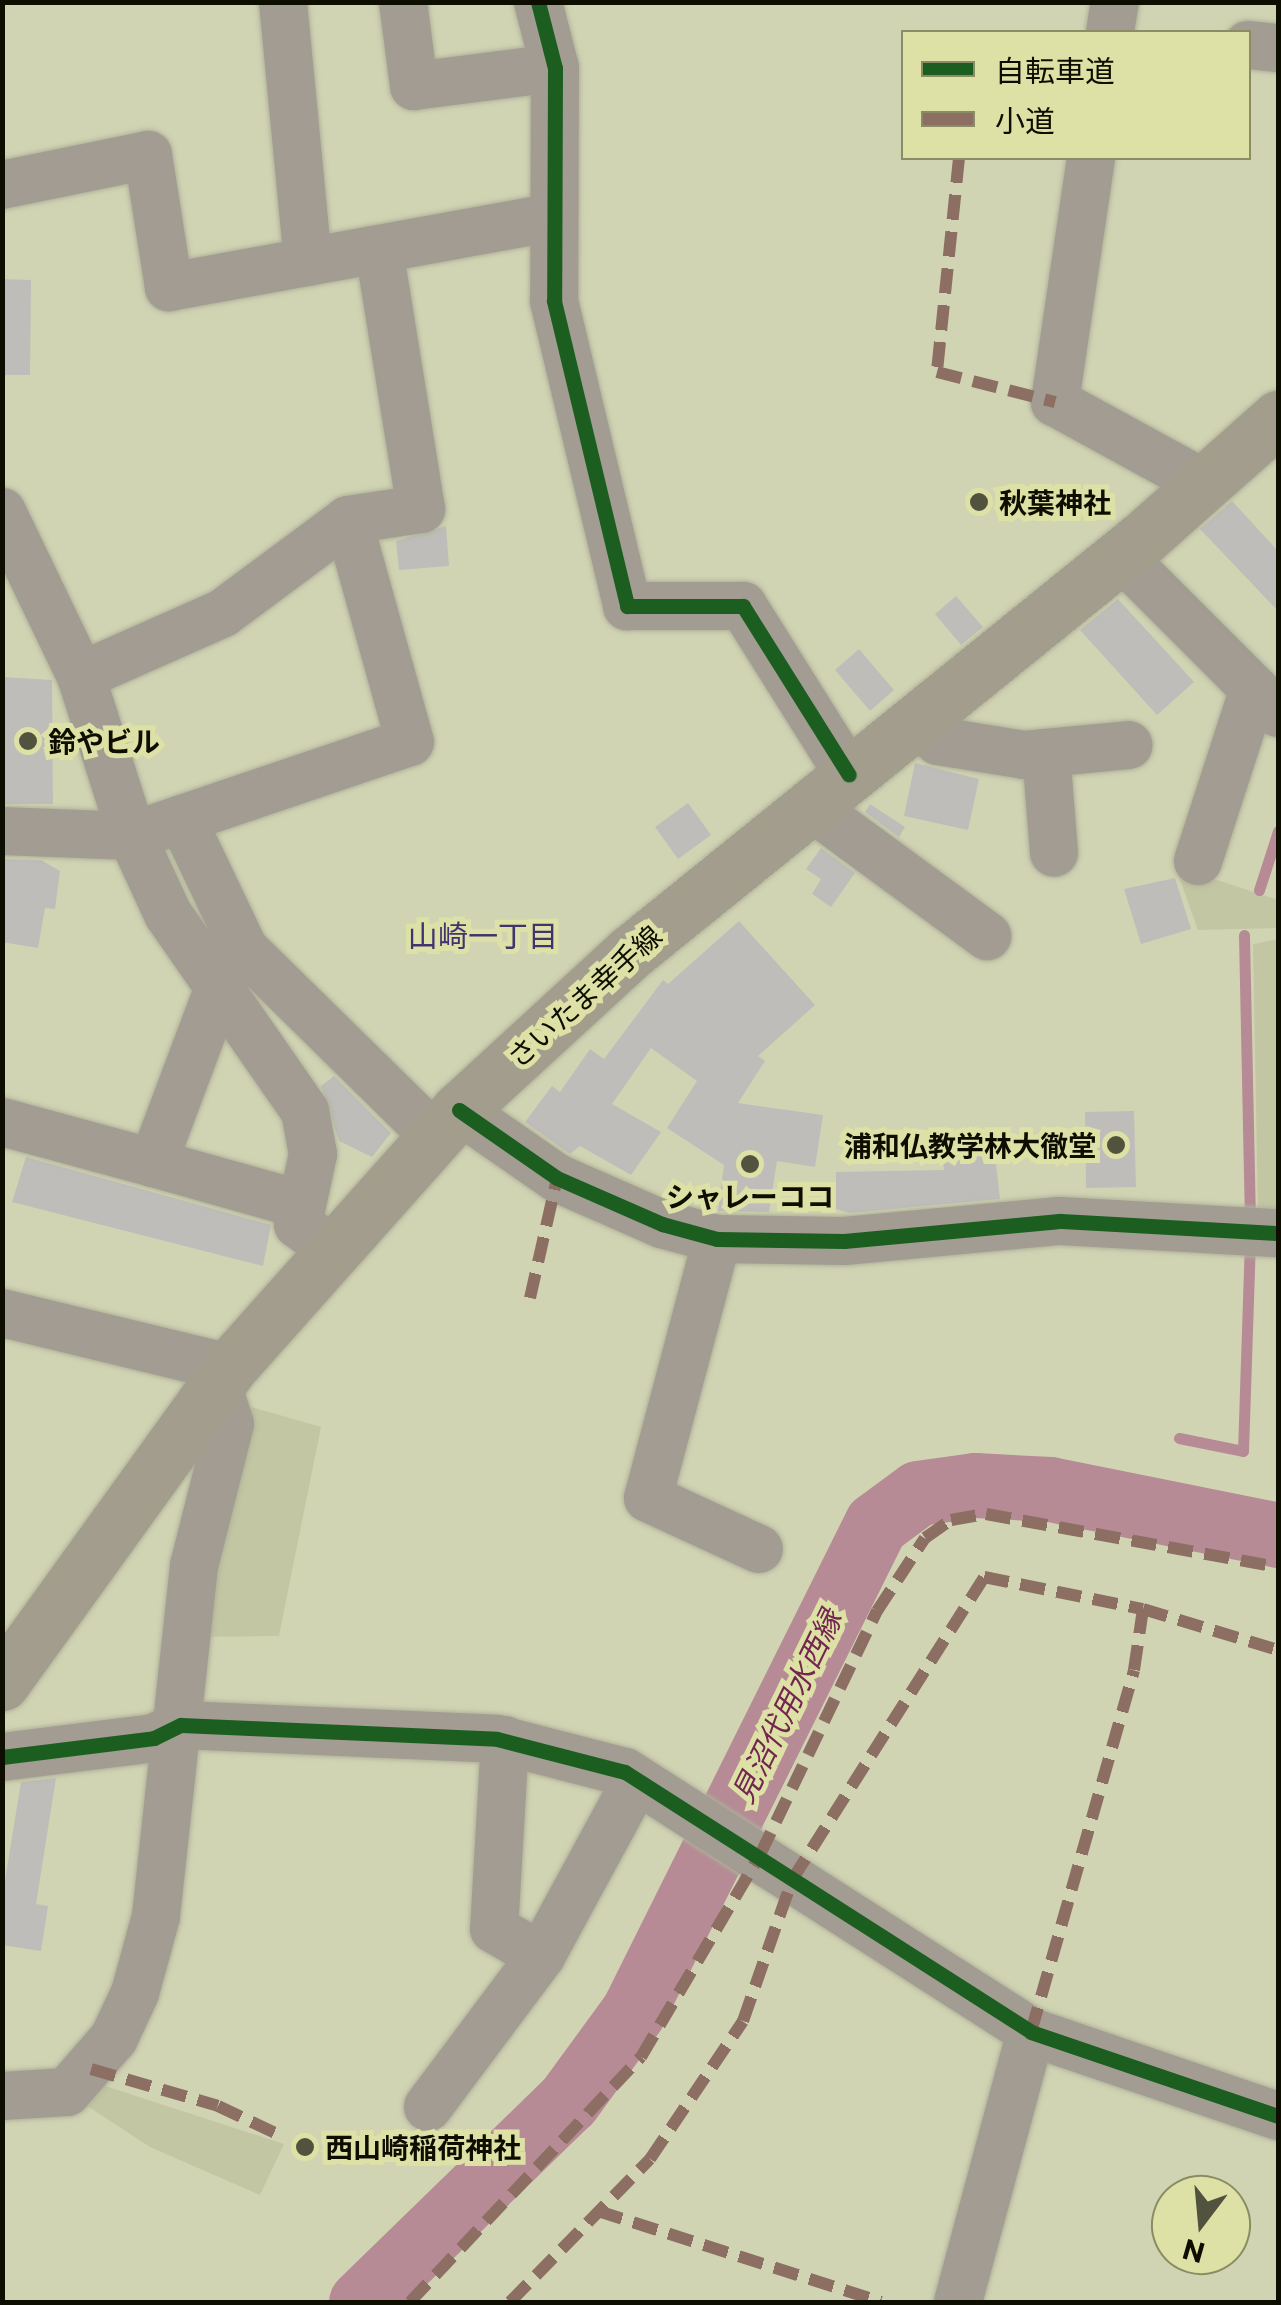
<!DOCTYPE html>
<html>
<head>
<meta charset="utf-8">
<style>
  body { margin:0 }
  #map { position:relative; width:1281px; height:2305px; overflow:hidden; background:#d1d4b3; font-family:Commissioner,"Noto Sans JP",sans-serif }
  div>[style] { position:absolute }
  .green>* { inset:0; background:#c3c6a2 }
  .stream>* { height:11px; margin:-5.5px; padding:0 5.5px; transform-origin:5.5px; border-radius:5.5px; background:#b68b96 }
  .river>* { height:65px; margin:-32.5px; padding:0 32.5px; transform-origin:32.5px; border-radius:32.5px; background:#b68b96 }
  .building>* { inset:0; background:#bebdb9 }
  .roads { filter:drop-shadow(0 0 2px #afb299) drop-shadow(0 0 2px #afb299) }
  .minor>* { height:48px; margin:-24px; padding:0 24px; transform-origin:24px; border-radius:24px; background:#a39c93 }
  .major>* { height:55px; margin:-27.5px; padding:0 27.5px; transform-origin:27.5px; border-radius:27.5px; background:#a29d8c }
  .quiet>* { height:12px; margin-top:-6px; transform-origin:0; background:repeating-linear-gradient(90deg,#8d6e63 0 25px,transparent 0 37px) }
  .cycleway>* { height:15px; margin:-7.5px; padding:0 7.5px; transform-origin:7.5px; border-radius:7.5px; background:#1b5e20 }
  .dots>* { width:28px; height:28px; translate:-50% -50%; box-sizing:border-box; border:5px solid #dde1a6; border-radius:50% }
  span { translate:-50% -50%; white-space:nowrap; text-align:center; line-height:1.15; -webkit-text-stroke:10px #dde1a6; paint-order:stroke }
  .poi-label { font-size:28px; color:#0e0e00; font-weight:700 }
  .left { translate:0 -50%; text-align:left }
  .right { translate:-100% -50%; text-align:right }
  .street-label { font-size:28px; color:#0e0e00 }
  .neighbourhood-label { font-size:30px; color:#40336f }
  .water-label { font-size:30px; color:#73264f; font-style:italic }
  .frame { position:absolute; inset:0; border:5px solid #0e0e00; pointer-events:none }
  .legend { position:absolute; left:901px; top:30px; width:350px; height:130px; box-sizing:border-box; background:#dde1a6; border:2px solid #8a8d64; margin:0; padding:12px 18px; list-style:none; font-size:30px; color:#0e0e00 }
  .legend li { display:flex; align-items:center; gap:20px; height:50px }
  .legend b { width:50px; border:2px solid #8a8d64 }
  .north { position:absolute; left:1151px; top:2175px; width:100px; height:100px; box-sizing:border-box; background:#dde1a6; border:2px solid #8a8d64; border-radius:50%; rotate:196deg; font-size:28px; font-weight:700; line-height:40px; text-align:center; color:#0e0e00 }
  .north::after { content:''; display:block; margin:auto; width:35px; height:45px; background:#52533f; clip-path:polygon(50% 0,100% 100%,50% 72%,0 100%) }
</style>
</head>
<body>
<div id="map">
  <div class="green">
    <div style="clip-path:polygon(1172px 857px,1198px 865px,1196px 873px,1278px 900px,1278px 928px,1198px 930px)"></div>
    <div style="clip-path:polygon(1278px 939px,1278px 1216px,1258px 1216px,1253px 944px)"></div>
    <div style="clip-path:polygon(251px 1407px,321px 1427px,279px 1636px,198px 1637px,203px 1568px)"></div>
    <div style="clip-path:polygon(96px 2083px,284px 2144px,260px 2195px,150px 2147px,78px 2100px)"></div>
  </div>
  <div class="stream">
    <div style="left:1259px;top:890px;width:62px;rotate:-72.1deg"></div>
    <div style="left:1244px;top:935px;width:281px;rotate:88.8deg"></div>
    <div style="left:1179px;top:1438px;width:65px;rotate:11.5deg"></div>
    <div style="left:1243px;top:1451px;width:210px;rotate:-88.1deg"></div>
  </div>
  <div class="river">
    <div style="left:361px;top:2302px;width:289px;rotate:-44.2deg"></div>
    <div style="left:568px;top:2101px;width:110px;rotate:-53.9deg"></div>
    <div style="left:633px;top:2012px;width:545px;rotate:-63.53deg"></div>
    <div style="left:876px;top:1524px;width:52px;rotate:-36.4deg"></div>
    <div style="left:918px;top:1493px;width:58px;rotate:-8deg"></div>
    <div style="left:975px;top:1485px;width:75px;rotate:3.1deg"></div>
    <div style="left:1050px;top:1489px;width:233px;rotate:11.4deg"></div>
  </div>
  <div class="building">
    <div style="clip-path:polygon(2px 279px,31px 280px,30px 375px,2px 375px)"></div>
    <div style="clip-path:polygon(1232px 501px,1278px 551px,1278px 611px,1200px 529px)"></div>
    <div style="clip-path:polygon(446px 526px,449px 566px,399px 570px,396px 541px)"></div>
    <div style="clip-path:polygon(956px 596px,983px 627px,961px 645px,935px 614px)"></div>
    <div style="clip-path:polygon(1118px 599px,1194px 682px,1157px 715px,1080px 630px)"></div>
    <div style="clip-path:polygon(859px 649px,894px 690px,870px 711px,835px 670px)"></div>
    <div style="clip-path:polygon(2px 677px,52px 680px,53px 804px,2px 804px)"></div>
    <div style="clip-path:polygon(915px 763px,979px 779px,968px 830px,904px 816px)"></div>
    <div style="clip-path:polygon(688px 803px,711px 835px,678px 859px,655px 827px)"></div>
    <div style="clip-path:polygon(870px 804px,905px 827px,899px 837px,865px 812px)"></div>
    <div style="clip-path:polygon(821px 848px,855px 873px,831px 907px,812px 894px,821px 879px,806px 869px)"></div>
    <div style="clip-path:polygon(2px 859px,41px 860px,60px 871px,55px 909px,45px 908px,38px 948px,2px 942px)"></div>
    <div style="clip-path:polygon(1175px 878px,1191px 929px,1141px 944px,1124px 889px)"></div>
    <div style="clip-path:polygon(739px 921px,815px 1005px,758px 1056px,765px 1061px,738px 1103px,823px 1115px,815px 1167px,777px 1161px,769px 1212px,718px 1211px,724px 1165px,667px 1128px,697px 1081px,651px 1048px,612px 1104px,661px 1132px,631px 1175px,580px 1146px,570px 1154px,525px 1122px,552px 1086px,560px 1092px,590px 1049px,604px 1059px,663px 980px,668px 984px)"></div>
    <div style="clip-path:polygon(334px 1076px,391px 1133px,372px 1157px,339px 1141px,321px 1086px)"></div>
    <div style="clip-path:polygon(1134px 1111px,1136px 1187px,1086px 1188px,1085px 1112px)"></div>
    <div style="clip-path:polygon(992px 1130px,1000px 1199px,849px 1213px,836px 1209px,836px 1172px,944px 1170px,940px 1136px)"></div>
    <div style="clip-path:polygon(26px 1157px,271px 1225px,263px 1266px,12px 1202px)"></div>
    <div style="clip-path:polygon(56px 1778px,36px 1904px,48px 1906px,41px 1951px,2px 1945px,2px 1899px,21px 1782px)"></div>
  </div>
  <div class="roads">
    <div class="minor">
      <div style="left:283px;top:2px;width:261px;rotate:84.5deg"></div>
      <div style="left:403px;top:2px;width:85px;rotate:82.5deg"></div>
      <div style="left:414px;top:86px;width:142px;rotate:-7.3deg"></div>
      <div style="left:538px;top:2px;width:68px;rotate:75.6deg"></div>
      <div style="left:555px;top:68px;width:233px;rotate:90.2deg"></div>
      <div style="left:554px;top:301px;width:314px;rotate:76.5deg"></div>
      <div style="left:627px;top:606px;width:116px"></div>
      <div style="left:743px;top:606px;width:199px;rotate:57.9deg"></div>
      <div style="left:1110px;top:32px;width:30px;rotate:-81deg"></div>
      <div style="left:1248px;top:45px;width:30px;rotate:6deg"></div>
      <div style="left:1091px;top:158px;width:247px;rotate:98.4deg"></div>
      <div style="left:1055px;top:402px;width:171px;rotate:28.7deg"></div>
      <div style="left:2px;top:185px;width:149px;rotate:-11.6deg"></div>
      <div style="left:148px;top:155px;width:134px;rotate:81deg"></div>
      <div style="left:169px;top:287px;width:391px;rotate:-10.3deg"></div>
      <div style="left:2px;top:512px;width:182px;rotate:64.3deg"></div>
      <div style="left:81px;top:676px;width:168px;rotate:72.3deg"></div>
      <div style="left:132px;top:836px;width:86px;rotate:65.2deg"></div>
      <div style="left:168px;top:914px;width:240px;rotate:55.2deg"></div>
      <div style="left:305px;top:1111px;width:44px;rotate:79.5deg"></div>
      <div style="left:313px;top:1154px;width:72px;rotate:102.1deg"></div>
      <div style="left:298px;top:1224px;width:40px;rotate:37deg"></div>
      <div style="left:1121px;top:556px;width:222px;rotate:45deg"></div>
      <div style="left:81px;top:676px;width:155px;rotate:-23.9deg"></div>
      <div style="left:223px;top:613px;width:156px;rotate:-36.6deg"></div>
      <div style="left:348px;top:520px;width:74px;rotate:-8.6deg"></div>
      <div style="left:421px;top:509px;width:263px;rotate:-99.2deg"></div>
      <div style="left:914px;top:722px;width:31px;rotate:38deg"></div>
      <div style="left:938px;top:741px;width:87px;rotate:9.2deg"></div>
      <div style="left:1024px;top:755px;width:105px;rotate:-5.4deg"></div>
      <div style="left:1046px;top:753px;width:100px;rotate:85.4deg"></div>
      <div style="left:810px;top:806px;width:220px;rotate:36.3deg"></div>
      <div style="left:182px;top:819px;width:144px;rotate:64.5deg"></div>
      <div style="left:244px;top:949px;width:268px;rotate:44.5deg"></div>
      <div style="left:2px;top:831px;width:130px;rotate:2.2deg"></div>
      <div style="left:132px;top:836px;width:293px;rotate:-18.7deg"></div>
      <div style="left:410px;top:742px;width:230px;rotate:-105.6deg"></div>
      <div style="left:1198px;top:861px;width:181px;rotate:-72deg"></div>
      <div style="left:459px;top:1110px;width:119px;rotate:34.8deg"></div>
      <div style="left:557px;top:1178px;width:115px;rotate:23.7deg"></div>
      <div style="left:662px;top:1224px;width:57px;rotate:15.3deg"></div>
      <div style="left:717px;top:1239px;width:127px;rotate:0.9deg"></div>
      <div style="left:844px;top:1241px;width:217px;rotate:-5.3deg"></div>
      <div style="left:1060px;top:1221px;width:218px;rotate:3.2deg"></div>
      <div style="left:2px;top:1122px;width:156px;rotate:15.2deg"></div>
      <div style="left:153px;top:1163px;width:182px;rotate:-69.4deg"></div>
      <div style="left:153px;top:1163px;width:152px;rotate:15.7deg"></div>
      <div style="left:717px;top:1239px;width:268px;rotate:104.9deg"></div>
      <div style="left:648px;top:1498px;width:122px;rotate:24.7deg"></div>
      <div style="left:2px;top:1313px;width:234px;rotate:13.6deg"></div>
      <div style="left:505px;top:1740px;width:189px;rotate:93.3deg"></div>
      <div style="left:494px;top:1929px;width:54px;rotate:29.9deg"></div>
      <div style="left:2px;top:1757px;width:153px;rotate:-7.1deg"></div>
      <div style="left:154px;top:1738px;width:30px;rotate:-26deg"></div>
      <div style="left:181px;top:1725px;width:316px;rotate:2.5deg"></div>
      <div style="left:497px;top:1739px;width:132px;rotate:14.5deg"></div>
      <div style="left:625px;top:1772px;width:482px;rotate:32.6deg"></div>
      <div style="left:1031px;top:2032px;width:261px;rotate:18.8deg"></div>
      <div style="left:2px;top:2096px;width:65px;rotate:-3.5deg"></div>
      <div style="left:67px;top:2092px;width:72px;rotate:-49deg"></div>
      <div style="left:114px;top:2038px;width:50px;rotate:-65deg"></div>
      <div style="left:135px;top:1993px;width:80px;rotate:-74.7deg"></div>
      <div style="left:156px;top:1916px;width:352px;rotate:-83.8deg"></div>
      <div style="left:194px;top:1566px;width:146px;rotate:-75.8deg"></div>
      <div style="left:230px;top:1424px;width:41px;rotate:-108.4deg"></div>
      <div style="left:428px;top:2107px;width:189px;rotate:-53.2deg"></div>
      <div style="left:541px;top:1956px;width:199px;rotate:-61.5deg"></div>
      <div style="left:958px;top:2302px;width:280px;rotate:-74.9deg"></div>
    </div>
    <div class="major">
      <div style="left:2px;top:1683px;width:388px;rotate:-54.2deg"></div>
      <div style="left:229px;top:1368px;width:346px;rotate:-48.3deg"></div>
      <div style="left:459px;top:1110px;width:234px;rotate:-42.6deg"></div>
      <div style="left:631px;top:952px;width:658px;rotate:-38.96deg"></div>
      <div style="left:1143px;top:538px;width:181px;rotate:-41.6deg"></div>
    </div>
  </div>
  <div class="quiet">
    <div style="left:959px;top:158px;width:215px;rotate:95.9deg"></div>
    <div style="left:937px;top:372px;width:122px;rotate:14.3deg"></div>
    <div style="left:530px;top:1298px;width:123px;rotate:-77.3deg"></div>
    <div style="left:1031px;top:2032px;width:376px;rotate:-74.1deg"></div>
    <div style="left:1134px;top:1670px;width:62px;rotate:-81.6deg"></div>
    <div style="left:91px;top:2069px;width:132px;rotate:16.2deg"></div>
    <div style="left:218px;top:2106px;width:63px;rotate:25.3deg"></div>
    <div style="left:598px;top:2211px;width:297px;rotate:17.8deg"></div>
    <div style="left:410px;top:2302px;width:337px;rotate:-46.7deg"></div>
    <div style="left:641px;top:2057px;width:234px;rotate:-59.5deg"></div>
    <div style="left:760px;top:1855px;width:271px;rotate:-64.4deg"></div>
    <div style="left:877px;top:1611px;width:87px;rotate:-56.7deg"></div>
    <div style="left:925px;top:1538px;width:32px;rotate:-35deg"></div>
    <div style="left:951px;top:1520px;width:36px;rotate:-10deg"></div>
    <div style="left:986px;top:1514px;width:297px;rotate:10.3deg"></div>
    <div style="left:510px;top:2302px;width:200px;rotate:-45.6deg"></div>
    <div style="left:650px;top:2159px;width:166px;rotate:-56deg"></div>
    <div style="left:743px;top:2021px;width:149px;rotate:-70.8deg"></div>
    <div style="left:792px;top:1880px;width:359px;rotate:-57.6deg"></div>
    <div style="left:984px;top:1577px;width:162px;rotate:11.4deg"></div>
    <div style="left:1143px;top:1609px;width:141px;rotate:16.9deg"></div>
  </div>
  <div class="cycleway">
    <div style="left:538px;top:2px;width:68px;rotate:75.6deg"></div>
    <div style="left:555px;top:68px;width:233px;rotate:90.2deg"></div>
    <div style="left:554px;top:301px;width:314px;rotate:76.5deg"></div>
    <div style="left:627px;top:606px;width:116px"></div>
    <div style="left:743px;top:606px;width:199px;rotate:57.9deg"></div>
    <div style="left:459px;top:1110px;width:119px;rotate:34.8deg"></div>
    <div style="left:557px;top:1178px;width:115px;rotate:23.7deg"></div>
    <div style="left:662px;top:1224px;width:57px;rotate:15.3deg"></div>
    <div style="left:717px;top:1239px;width:127px;rotate:0.9deg"></div>
    <div style="left:844px;top:1241px;width:217px;rotate:-5.3deg"></div>
    <div style="left:1060px;top:1221px;width:218px;rotate:3.2deg"></div>
    <div style="left:2px;top:1757px;width:153px;rotate:-7.1deg"></div>
    <div style="left:154px;top:1738px;width:30px;rotate:-26deg"></div>
    <div style="left:181px;top:1725px;width:316px;rotate:2.5deg"></div>
    <div style="left:497px;top:1739px;width:132px;rotate:14.5deg"></div>
    <div style="left:625px;top:1772px;width:482px;rotate:32.6deg"></div>
    <div style="left:1031px;top:2032px;width:261px;rotate:18.8deg"></div>
  </div>
  <div class="dots">
    <div style="left:979px;top:502px;background:#52533f"></div>
    <div style="left:28px;top:741px;background:#52533f"></div>
    <div style="left:1116px;top:1145px;background:#52533f"></div>
    <div style="left:750px;top:1164px;background:#52533f"></div>
    <div style="left:305px;top:2147px;background:#52533f"></div>
  </div>
  <div class="poi-label">
    <span class="left" style="left:999px;top:502px">秋葉神社</span>
    <span class="left" style="left:48px;top:741px">鈴やビル</span>
    <span class="right" style="left:1096px;top:1145px">浦和仏教学林大徹堂</span>
    <span style="left:750px;top:1196px">シャレーココ</span>
    <span class="left" style="left:325px;top:2147px">西山崎稲荷神社</span>
  </div>
  <div class="street-label">
    <span style="left:584px;top:996px;rotate:-42deg">さいたま幸手線</span>
  </div>
  <div class="neighbourhood-label">
    <span style="left:483px;top:935px">山崎一丁目</span>
  </div>
  <div class="water-label">
    <span style="left:786px;top:1706px;rotate:-64deg">見沼代用水西縁</span>
  </div>
  <div class="frame"></div>
  <ul class="legend">
  <li><b style="height:12px;background:#1b5e20"></b>自転車道</li>
  <li><b style="height:12px;background:#8d6e63"></b>小道</li>
  </ul>
  <div class="north">N</div>
</div>
</body>
</html>
